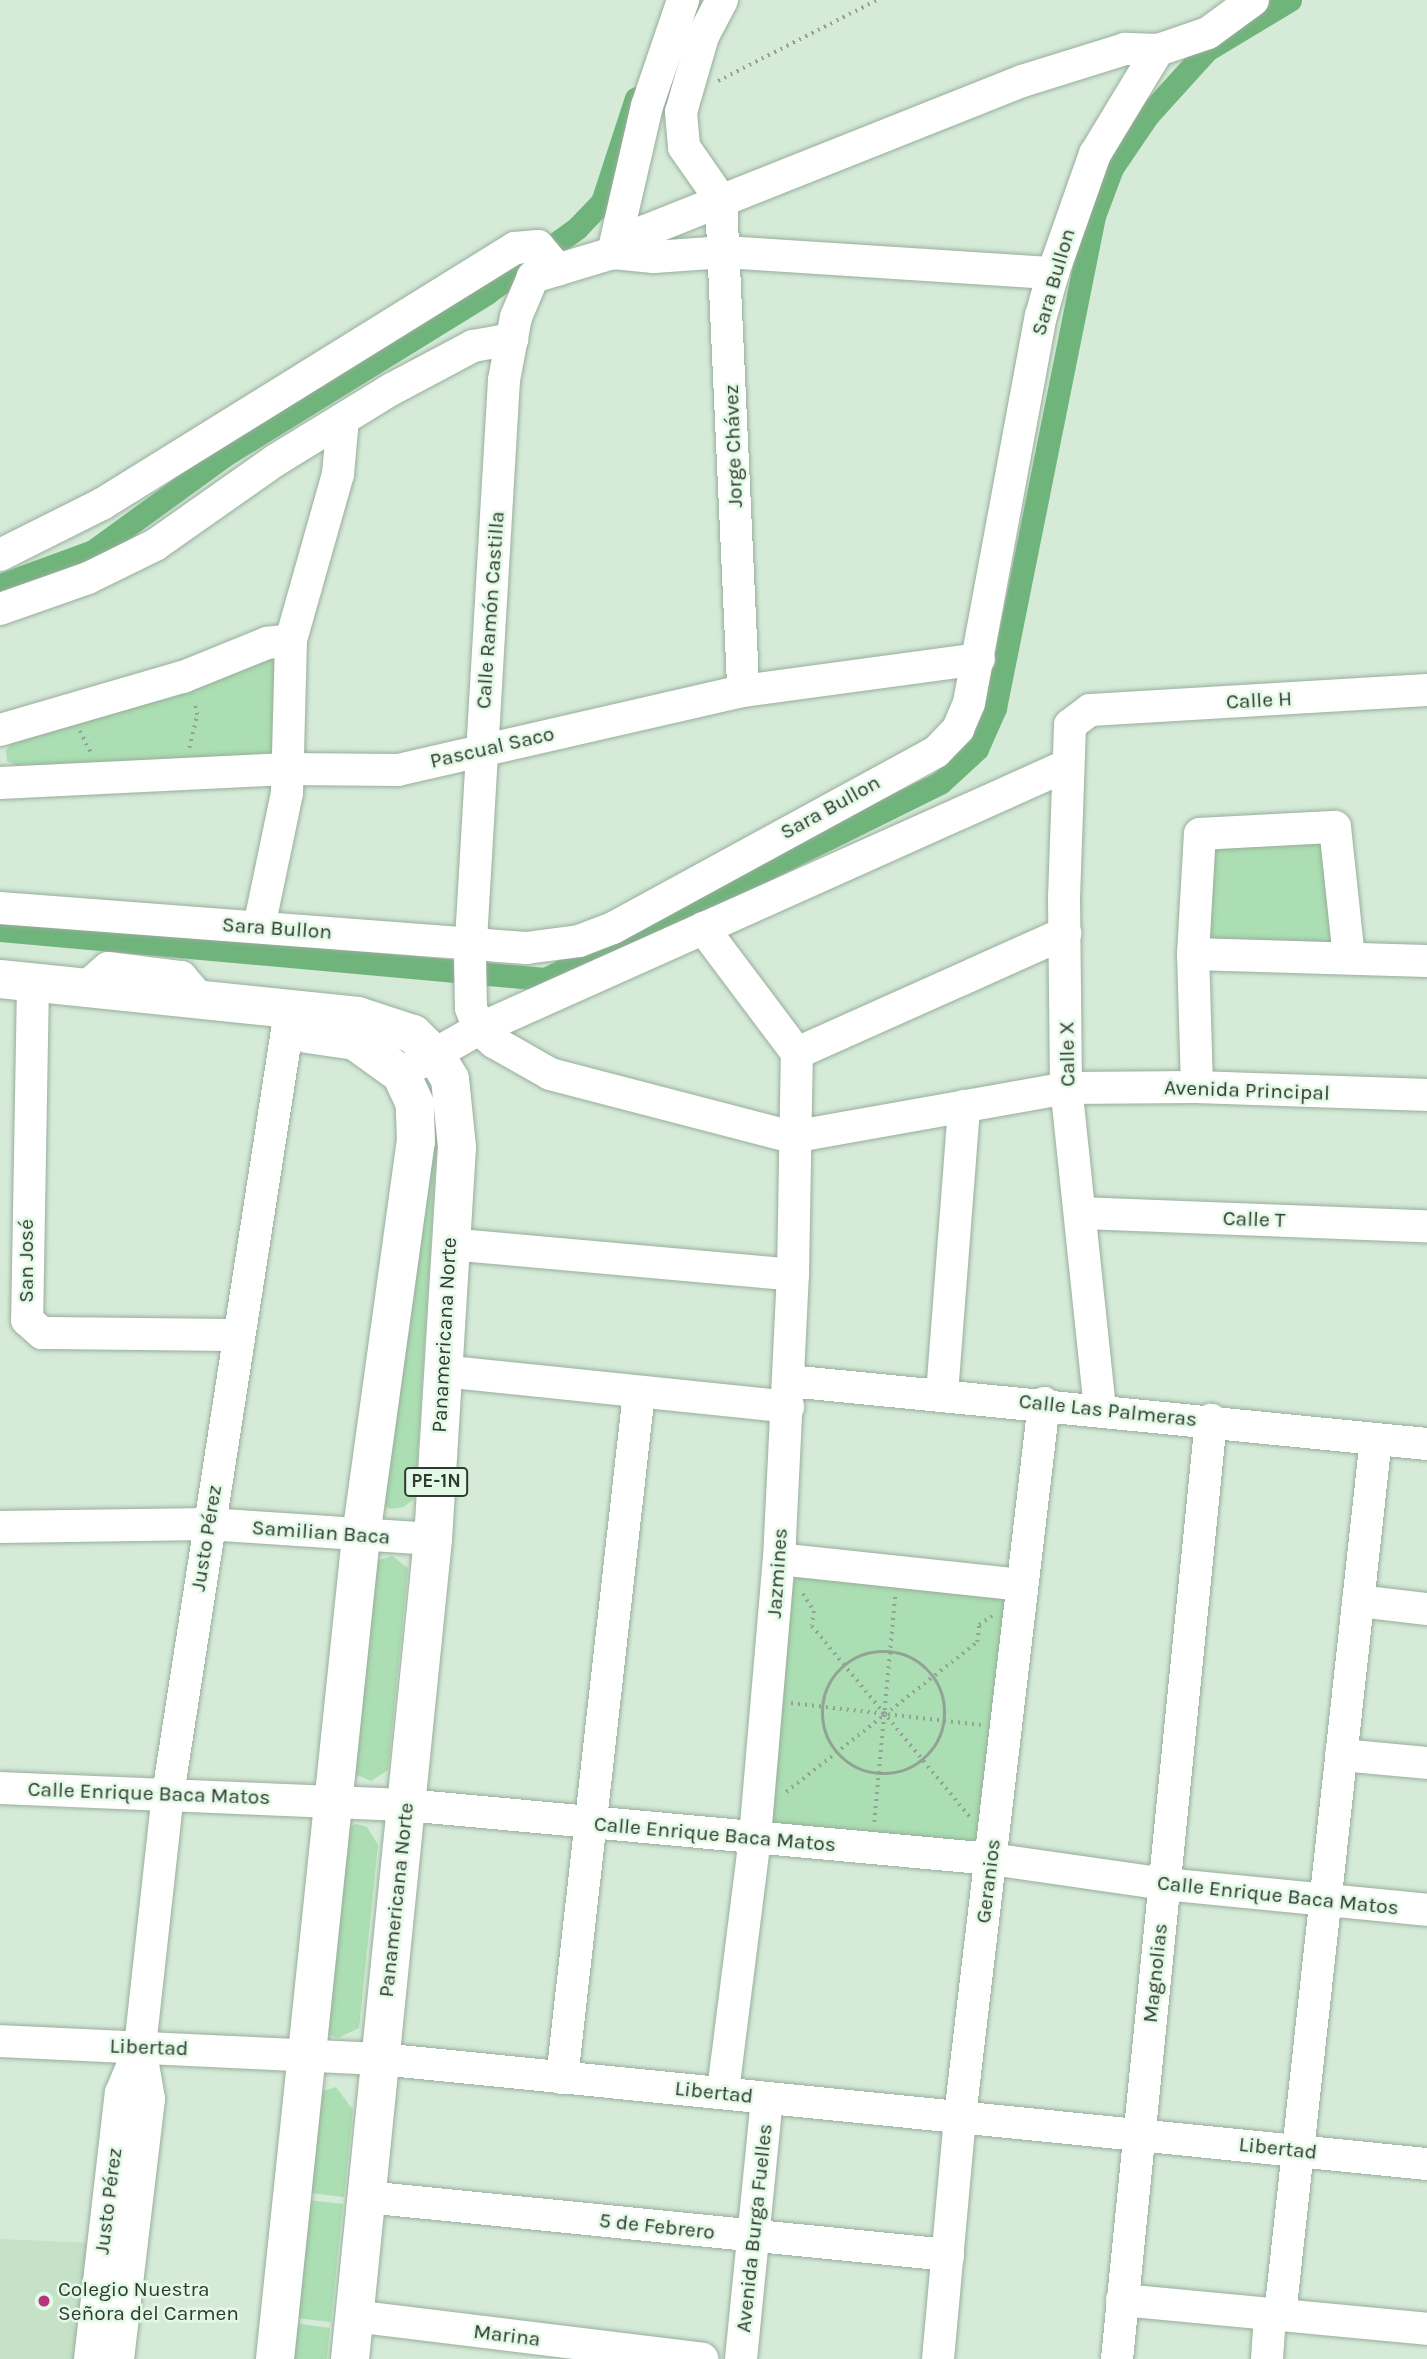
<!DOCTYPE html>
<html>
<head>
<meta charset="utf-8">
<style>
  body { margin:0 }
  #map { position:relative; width:1427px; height:2359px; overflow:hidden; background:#d5ebd8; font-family:Karla,sans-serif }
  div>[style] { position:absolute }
  .built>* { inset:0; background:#c5e1c8 }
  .green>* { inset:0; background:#abdeb2 }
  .canal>* { height:23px; margin:-11.5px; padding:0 11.5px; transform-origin:11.5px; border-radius:11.5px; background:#6fb47b }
  .path>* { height:3.5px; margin-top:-1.75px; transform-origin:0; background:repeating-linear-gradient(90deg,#92a395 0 2px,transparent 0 7px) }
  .path>.ring { margin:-1.75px; padding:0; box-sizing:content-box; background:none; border:3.5px solid #92a395; border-radius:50% }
  .roads { filter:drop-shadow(0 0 2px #98ad9b) drop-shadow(0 0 2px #98ad9b) }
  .minor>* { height:32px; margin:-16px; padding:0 16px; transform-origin:16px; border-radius:16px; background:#fff }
  .highway>* { height:38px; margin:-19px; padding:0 19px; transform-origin:19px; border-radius:19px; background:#fff }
  .dots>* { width:19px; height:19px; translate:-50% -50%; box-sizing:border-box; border:4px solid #e2f9e5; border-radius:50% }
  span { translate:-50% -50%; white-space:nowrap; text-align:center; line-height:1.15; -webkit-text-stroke:5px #e2f9e5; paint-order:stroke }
  .shield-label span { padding:2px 5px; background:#e2f9e5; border:2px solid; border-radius:5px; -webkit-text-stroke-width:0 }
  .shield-label { font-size:19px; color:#313a32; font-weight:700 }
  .street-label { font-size:21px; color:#313a32 }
  .poi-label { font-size:21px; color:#313a32 }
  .left { translate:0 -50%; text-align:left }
</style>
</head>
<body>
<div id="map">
  <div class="built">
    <div style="clip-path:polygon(0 2239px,96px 2243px,80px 2359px,0 2359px)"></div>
  </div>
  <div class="green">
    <div style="clip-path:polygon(276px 646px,274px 758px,18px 766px,7px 761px,6px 750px,14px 740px)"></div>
    <div style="clip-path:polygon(1321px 837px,1336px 944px,1206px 947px,1204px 850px)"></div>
    <div style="clip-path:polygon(424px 1141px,437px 1142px,415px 1498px,404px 1507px,391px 1509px,380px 1504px)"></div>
    <div style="clip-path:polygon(392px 1556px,408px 1568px,388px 1770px,371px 1781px,350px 1772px,369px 1563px)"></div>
    <div style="clip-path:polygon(798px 1577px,1000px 1593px,1012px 1614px,985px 1832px,966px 1852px,780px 1832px,764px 1814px,782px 1595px)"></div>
    <div style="clip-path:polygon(356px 1824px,367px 1827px,378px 1845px,359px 2028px,338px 2038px,327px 2034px,343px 1829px)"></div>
    <div style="clip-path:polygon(336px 2087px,353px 2110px,344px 2197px,300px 2192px,317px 2093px)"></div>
    <div style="clip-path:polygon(299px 2199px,343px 2204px,331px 2322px,287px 2317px)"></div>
    <div style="clip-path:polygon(286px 2322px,330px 2328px,327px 2359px,282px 2359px)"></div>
  </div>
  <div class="canal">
    <div style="left:0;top:585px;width:99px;rotate:-20.1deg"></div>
    <div style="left:93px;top:551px;width:163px;rotate:-36deg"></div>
    <div style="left:225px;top:455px;width:308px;rotate:-31.7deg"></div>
    <div style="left:487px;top:293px;width:111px;rotate:-35.8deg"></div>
    <div style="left:577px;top:228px;width:36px;rotate:-46deg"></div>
    <div style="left:602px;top:202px;width:109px;rotate:-71.9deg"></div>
    <div style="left:0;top:930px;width:547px;rotate:5.14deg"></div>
    <div style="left:545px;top:979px;width:441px;rotate:-26.4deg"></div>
    <div style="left:940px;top:783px;width:50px;rotate:-42.6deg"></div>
    <div style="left:977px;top:749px;width:45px;rotate:-66.3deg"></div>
    <div style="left:995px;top:708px;width:502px;rotate:-78.62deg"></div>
    <div style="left:1094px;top:216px;width:51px;rotate:-69.4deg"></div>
    <div style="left:1112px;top:168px;width:64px;rotate:-55.8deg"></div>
    <div style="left:1148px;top:115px;width:88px;rotate:-47.8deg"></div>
    <div style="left:1207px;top:50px;width:97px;rotate:-31.1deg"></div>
  </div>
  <div class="path">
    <div style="left:718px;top:81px;width:178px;rotate:-27deg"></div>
    <div style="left:80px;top:731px;width:25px;rotate:63deg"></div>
    <div style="left:189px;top:748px;width:34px;rotate:-76deg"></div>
    <div style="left:197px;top:715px;width:14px;rotate:-102deg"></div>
    <div style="left:803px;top:1594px;width:20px;rotate:57deg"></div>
    <div style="left:814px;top:1611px;width:15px;rotate:98deg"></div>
    <div style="left:812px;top:1626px;width:248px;rotate:50.4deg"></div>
    <div class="ring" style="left:823px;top:1652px;width:118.5px;height:118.5px"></div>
    <div style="left:791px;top:1703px;width:191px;rotate:6.6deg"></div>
    <div style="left:786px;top:1792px;width:243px;rotate:-38.1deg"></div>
    <div style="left:977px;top:1642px;width:17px;rotate:-83deg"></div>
    <div style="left:979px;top:1625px;width:16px;rotate:-35deg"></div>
    <div style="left:874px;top:1822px;width:227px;rotate:-84.7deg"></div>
  </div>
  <div class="roads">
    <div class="minor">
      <div style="left:722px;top:0;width:41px;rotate:117.8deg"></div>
      <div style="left:703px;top:36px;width:79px;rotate:106.1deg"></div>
      <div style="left:681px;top:112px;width:35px;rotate:85deg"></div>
      <div style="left:684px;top:147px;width:65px;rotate:55.1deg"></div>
      <div style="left:721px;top:200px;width:491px;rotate:87.4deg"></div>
      <div style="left:1253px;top:0;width:56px;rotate:143.7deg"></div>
      <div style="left:1208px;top:33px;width:53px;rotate:161.2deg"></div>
      <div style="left:1158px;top:50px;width:33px;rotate:-178deg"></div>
      <div style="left:1125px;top:49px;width:108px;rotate:162.7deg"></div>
      <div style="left:1022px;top:81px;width:406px;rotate:158.3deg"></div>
      <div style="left:645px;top:231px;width:39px;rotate:145deg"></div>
      <div style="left:613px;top:253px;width:84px;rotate:163.3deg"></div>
      <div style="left:533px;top:277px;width:43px;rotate:113deg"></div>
      <div style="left:516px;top:317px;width:64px;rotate:100.8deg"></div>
      <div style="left:504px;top:380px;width:578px;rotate:93.37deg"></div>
      <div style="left:470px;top:957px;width:51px;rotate:88.9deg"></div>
      <div style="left:471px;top:1008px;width:22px;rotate:69deg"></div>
      <div style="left:479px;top:1029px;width:20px;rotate:41deg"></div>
      <div style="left:494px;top:1042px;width:64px;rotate:29.7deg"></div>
      <div style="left:550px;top:1074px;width:250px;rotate:14.6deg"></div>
      <div style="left:792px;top:1137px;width:278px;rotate:-10.1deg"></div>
      <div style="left:1066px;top:1088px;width:131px;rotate:-0.4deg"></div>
      <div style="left:1197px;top:1087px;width:230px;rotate:2deg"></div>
      <div style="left:613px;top:253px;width:41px;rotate:5.6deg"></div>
      <div style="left:654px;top:257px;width:71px;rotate:-4deg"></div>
      <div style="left:725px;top:252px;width:329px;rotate:3.7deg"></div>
      <div style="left:613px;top:253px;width:151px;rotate:-77deg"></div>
      <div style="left:647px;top:106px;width:112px;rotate:-71.2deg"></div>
      <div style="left:0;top:555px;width:114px;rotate:-26.6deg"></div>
      <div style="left:102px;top:504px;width:486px;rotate:-31.8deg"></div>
      <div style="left:515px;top:248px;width:23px;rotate:-5deg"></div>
      <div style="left:538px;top:246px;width:31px;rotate:50deg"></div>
      <div style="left:0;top:609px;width:93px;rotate:-19.4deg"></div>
      <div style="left:88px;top:578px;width:75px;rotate:-26.2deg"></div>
      <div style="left:155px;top:545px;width:148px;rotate:-35.1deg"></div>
      <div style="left:276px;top:460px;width:136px;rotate:-31.5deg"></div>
      <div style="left:392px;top:389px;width:92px;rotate:-28deg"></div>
      <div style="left:473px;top:346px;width:40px;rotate:-10deg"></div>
      <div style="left:0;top:730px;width:191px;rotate:-16.2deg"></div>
      <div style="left:183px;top:677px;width:91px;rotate:-22deg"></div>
      <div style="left:267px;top:643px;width:24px;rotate:-7deg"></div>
      <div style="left:0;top:783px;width:287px;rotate:-2.8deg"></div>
      <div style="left:287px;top:769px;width:111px;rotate:0.5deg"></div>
      <div style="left:398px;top:770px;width:354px;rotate:-12.9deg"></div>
      <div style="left:743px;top:691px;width:238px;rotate:-7.7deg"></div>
      <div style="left:0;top:908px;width:528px;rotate:4.35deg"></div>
      <div style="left:526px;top:948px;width:53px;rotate:-7.5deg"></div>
      <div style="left:579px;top:941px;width:36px;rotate:-21deg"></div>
      <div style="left:613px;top:928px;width:368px;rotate:-28.6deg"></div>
      <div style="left:936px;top:752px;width:32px;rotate:-46deg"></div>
      <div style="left:958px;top:729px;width:28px;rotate:-67deg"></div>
      <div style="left:969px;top:703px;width:394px;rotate:-79.5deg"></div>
      <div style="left:1041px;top:316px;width:45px;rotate:-74.4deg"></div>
      <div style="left:1053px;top:273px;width:126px;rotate:-70.6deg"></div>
      <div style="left:1095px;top:154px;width:122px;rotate:-58.8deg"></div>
      <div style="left:259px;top:927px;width:137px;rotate:-78.2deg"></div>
      <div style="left:287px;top:793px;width:153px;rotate:-88.5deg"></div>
      <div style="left:291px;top:640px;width:173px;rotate:-74.2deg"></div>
      <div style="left:338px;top:474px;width:55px;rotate:-84.8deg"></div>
      <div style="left:703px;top:928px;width:156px;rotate:53.1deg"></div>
      <div style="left:1193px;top:954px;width:234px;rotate:1.7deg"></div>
      <div style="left:33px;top:983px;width:337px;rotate:91deg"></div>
      <div style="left:27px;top:1320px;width:20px;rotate:41deg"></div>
      <div style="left:42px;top:1333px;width:197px;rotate:0.6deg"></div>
      <div style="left:85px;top:988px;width:30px;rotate:-41deg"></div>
      <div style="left:108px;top:968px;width:74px;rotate:7deg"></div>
      <div style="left:181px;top:977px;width:30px;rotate:49deg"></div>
      <div style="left:797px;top:1053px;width:294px;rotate:-24.1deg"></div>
      <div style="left:414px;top:1066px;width:75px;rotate:-29.6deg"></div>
      <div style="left:479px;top:1029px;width:645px;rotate:-24.14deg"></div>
      <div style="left:1197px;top:1087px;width:133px;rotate:-91.7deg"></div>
      <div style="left:1193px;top:954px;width:120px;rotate:-86.7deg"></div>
      <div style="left:1200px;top:834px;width:135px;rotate:-3deg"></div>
      <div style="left:1335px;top:827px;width:132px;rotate:83.9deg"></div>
      <div style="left:1081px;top:1213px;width:346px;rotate:2.2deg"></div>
      <div style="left:449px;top:1244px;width:345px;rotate:5.1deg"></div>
      <div style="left:442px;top:1371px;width:348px;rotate:5.9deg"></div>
      <div style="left:789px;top:1381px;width:641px;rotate:5.64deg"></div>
      <div style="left:942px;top:1394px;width:289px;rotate:-85.6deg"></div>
      <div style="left:1100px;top:1409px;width:323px;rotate:-96deg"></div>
      <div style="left:1066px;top:1088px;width:190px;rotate:-90.6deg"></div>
      <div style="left:1064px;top:898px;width:173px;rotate:-88deg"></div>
      <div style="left:1070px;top:725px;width:25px;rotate:-37deg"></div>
      <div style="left:1090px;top:710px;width:338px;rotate:-3.4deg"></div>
      <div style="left:0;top:1527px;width:208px;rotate:-0.8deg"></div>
      <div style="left:208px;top:1524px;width:225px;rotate:3.8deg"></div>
      <div style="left:779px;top:1559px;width:244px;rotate:6.1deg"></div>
      <div style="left:1358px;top:1601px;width:69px;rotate:6.6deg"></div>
      <div style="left:1341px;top:1755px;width:86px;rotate:5.3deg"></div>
      <div style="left:0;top:1788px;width:406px;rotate:2.4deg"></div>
      <div style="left:406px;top:1805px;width:587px;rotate:5.27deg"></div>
      <div style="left:991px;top:1859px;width:175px;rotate:8.2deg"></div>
      <div style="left:1164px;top:1884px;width:264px;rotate:5.6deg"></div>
      <div style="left:0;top:2041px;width:380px;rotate:2.7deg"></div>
      <div style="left:380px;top:2059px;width:1052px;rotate:5.73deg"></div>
      <div style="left:562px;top:2078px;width:689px;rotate:-83.59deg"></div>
      <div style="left:723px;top:2091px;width:256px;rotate:-82.8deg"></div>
      <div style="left:755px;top:1837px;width:279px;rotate:-85.1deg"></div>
      <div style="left:779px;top:1559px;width:284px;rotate:-87.2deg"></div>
      <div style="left:793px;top:1275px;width:222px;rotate:-89deg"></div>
      <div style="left:366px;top:2197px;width:585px;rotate:5.69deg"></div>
      <div style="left:1122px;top:2300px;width:306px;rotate:5.4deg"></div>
      <div style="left:1280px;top:2315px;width:881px;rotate:-83.75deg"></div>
      <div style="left:354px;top:2316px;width:351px;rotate:7deg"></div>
      <div style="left:90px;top:2359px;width:268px;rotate:-83.4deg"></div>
      <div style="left:121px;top:2093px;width:50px;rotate:-67.6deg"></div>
      <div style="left:140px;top:2047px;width:255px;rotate:-83.7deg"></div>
      <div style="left:168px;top:1794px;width:772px;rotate:-81.14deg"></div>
      <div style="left:118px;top:2359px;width:262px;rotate:-83.2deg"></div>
      <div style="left:149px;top:2099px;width:53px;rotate:-99.8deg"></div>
      <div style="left:741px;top:2359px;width:262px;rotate:-84.3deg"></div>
      <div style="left:938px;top:2359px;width:244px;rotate:-84.8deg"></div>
      <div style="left:960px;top:2116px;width:718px;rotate:-83.28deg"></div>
      <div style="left:1117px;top:2359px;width:944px;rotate:-84.28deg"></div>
      <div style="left:1267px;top:2359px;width:44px;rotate:-86.1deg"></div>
    </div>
    <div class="highway">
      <div style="left:0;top:979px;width:360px;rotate:5.9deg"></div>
      <div style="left:358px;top:1016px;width:58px;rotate:18.1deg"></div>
      <div style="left:413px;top:1034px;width:30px;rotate:44deg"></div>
      <div style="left:435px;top:1055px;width:28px;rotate:58deg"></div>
      <div style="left:450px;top:1079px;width:68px;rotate:84.1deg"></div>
      <div style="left:457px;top:1147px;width:393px;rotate:93.5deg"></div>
      <div style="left:433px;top:1539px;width:824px;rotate:95.78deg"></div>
      <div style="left:275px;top:2359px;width:827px;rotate:-84.03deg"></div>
      <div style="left:361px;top:1536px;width:398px;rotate:-82.1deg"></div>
      <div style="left:416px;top:1142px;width:38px;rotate:-92deg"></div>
      <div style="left:415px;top:1104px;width:33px;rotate:-115deg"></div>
      <div style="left:401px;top:1074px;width:57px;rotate:-144.3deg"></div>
      <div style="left:355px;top:1041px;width:48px;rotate:-171.5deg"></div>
    </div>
  </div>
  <div class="dots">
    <div style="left:44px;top:2301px;background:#b7347d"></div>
  </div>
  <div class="shield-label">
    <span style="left:436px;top:1482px">PE-1N</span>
  </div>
  <div class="street-label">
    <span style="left:1053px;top:282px;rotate:-74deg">Sara Bullon</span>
    <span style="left:733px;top:446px;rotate:-92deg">Jorge Chávez</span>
    <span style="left:490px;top:610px;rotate:-86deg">Calle Ramón Castilla</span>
    <span style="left:1259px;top:700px;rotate:-3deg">Calle H</span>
    <span style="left:492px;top:747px;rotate:-13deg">Pascual Saco</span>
    <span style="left:830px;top:807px;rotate:-29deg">Sara Bullon</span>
    <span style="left:277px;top:928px;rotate:4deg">Sara Bullon</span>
    <span style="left:1067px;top:1054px;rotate:-91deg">Calle X</span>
    <span style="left:1247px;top:1090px;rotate:2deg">Avenida Principal</span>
    <span style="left:1254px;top:1219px;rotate:2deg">Calle T</span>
    <span style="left:26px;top:1261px;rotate:-90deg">San José</span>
    <span style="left:444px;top:1335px;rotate:-87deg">Panamericana Norte</span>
    <span style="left:1108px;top:1410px;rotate:6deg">Calle Las Palmeras</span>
    <span style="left:321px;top:1532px;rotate:4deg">Samilian Baca</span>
    <span style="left:206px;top:1538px;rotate:-81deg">Justo Pérez</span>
    <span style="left:777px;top:1573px;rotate:-86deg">Jazmines</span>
    <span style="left:149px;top:1793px;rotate:2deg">Calle Enrique Baca Matos</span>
    <span style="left:715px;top:1834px;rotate:5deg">Calle Enrique Baca Matos</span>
    <span style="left:988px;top:1881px;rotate:-83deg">Geranios</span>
    <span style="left:1278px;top:1895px;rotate:6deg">Calle Enrique Baca Matos</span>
    <span style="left:396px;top:1900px;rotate:-84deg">Panamericana Norte</span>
    <span style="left:1155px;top:1973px;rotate:-84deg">Magnolias</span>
    <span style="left:149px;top:2047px;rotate:2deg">Libertad</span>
    <span style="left:714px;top:2092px;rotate:6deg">Libertad</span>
    <span style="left:1278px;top:2148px;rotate:6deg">Libertad</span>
    <span style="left:108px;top:2201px;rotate:-83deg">Justo Pérez</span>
    <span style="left:657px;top:2226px;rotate:6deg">5 de Febrero</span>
    <span style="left:754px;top:2228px;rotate:-84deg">Avenida Burga Fuelles</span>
    <span style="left:507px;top:2335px;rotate:7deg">Marina</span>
  </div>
  <div class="poi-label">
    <span class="left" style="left:58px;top:2301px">Colegio Nuestra<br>Señora del Carmen</span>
  </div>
</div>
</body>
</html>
